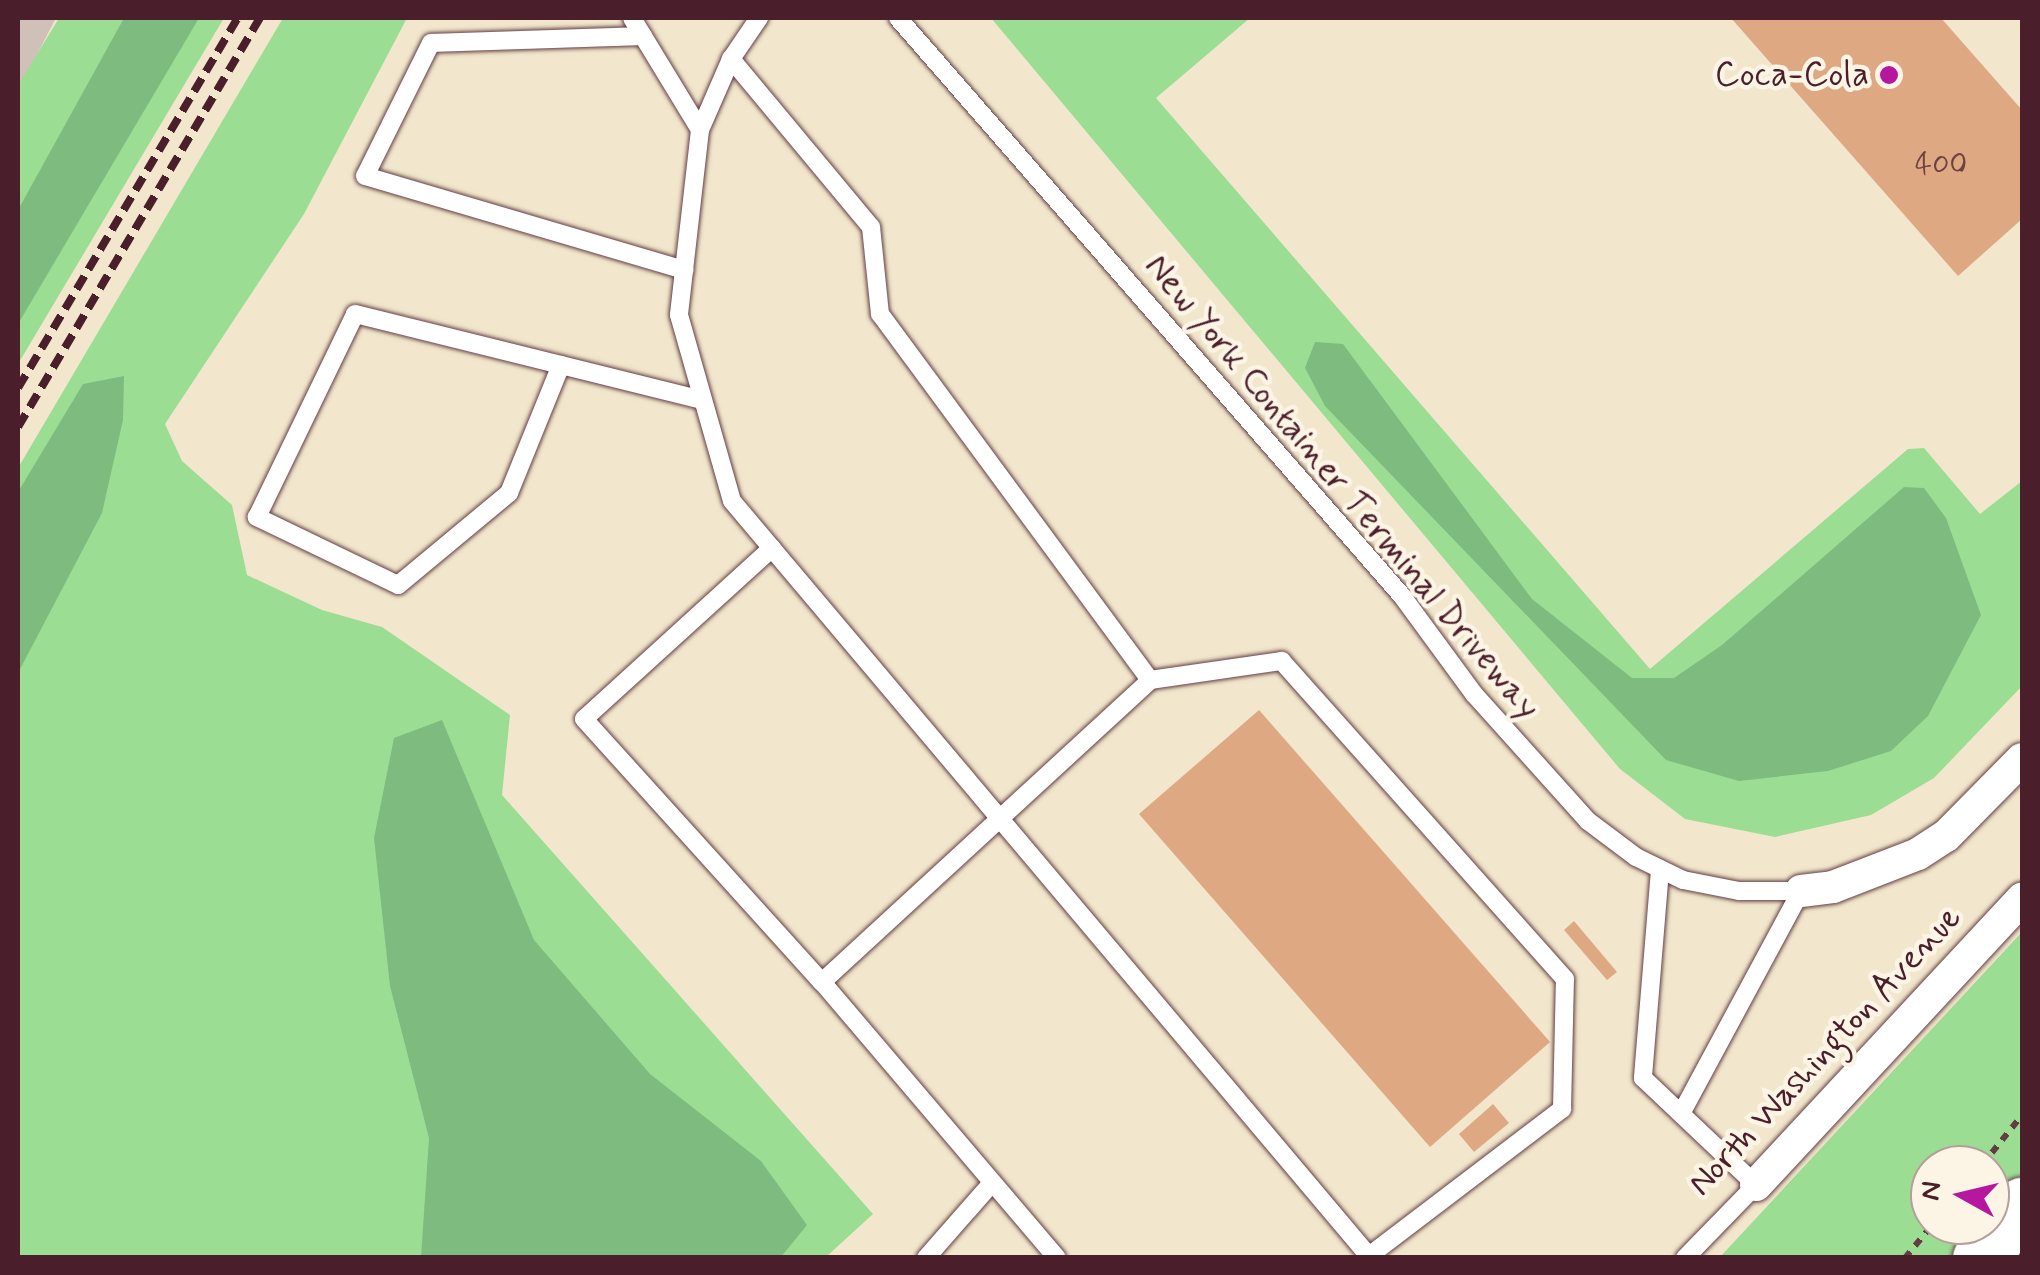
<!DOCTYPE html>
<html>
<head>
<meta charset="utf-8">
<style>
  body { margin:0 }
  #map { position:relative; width:2040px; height:1275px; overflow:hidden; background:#f2e7cc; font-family:Mynerve,sans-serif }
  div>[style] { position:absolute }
  .industrial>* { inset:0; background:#cfc0ba }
  .green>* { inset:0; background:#9cdd94 }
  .forest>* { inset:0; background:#7dbc7e }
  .building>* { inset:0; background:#dea883 }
  .path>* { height:6px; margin-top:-3px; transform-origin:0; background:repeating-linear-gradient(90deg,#633d43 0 8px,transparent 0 16px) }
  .roads { filter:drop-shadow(0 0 2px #633d43) drop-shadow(0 0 2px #633d43) }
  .service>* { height:18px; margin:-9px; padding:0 9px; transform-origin:9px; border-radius:9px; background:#fff }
  .minor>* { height:32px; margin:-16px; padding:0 16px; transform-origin:16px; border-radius:16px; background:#fff }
  .motorway>* { height:55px; margin:-27.5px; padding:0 27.5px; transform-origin:27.5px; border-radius:27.5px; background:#fff }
  .rail>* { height:8px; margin-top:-4px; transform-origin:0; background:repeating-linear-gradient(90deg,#4a1f2b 0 15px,transparent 0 23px) }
  .dots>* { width:28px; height:28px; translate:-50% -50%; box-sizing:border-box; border:5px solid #fcf5e5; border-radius:50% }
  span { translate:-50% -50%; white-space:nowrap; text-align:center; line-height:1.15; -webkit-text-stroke:9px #fcf5e5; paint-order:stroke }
  .number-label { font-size:30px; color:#6f4141 }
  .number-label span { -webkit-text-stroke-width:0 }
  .poi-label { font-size:35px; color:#4a1f2b }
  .right { translate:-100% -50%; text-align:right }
  .street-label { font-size:35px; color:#4a1f2b }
  .frame { position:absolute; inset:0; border:20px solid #4a1f2b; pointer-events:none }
  .north { position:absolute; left:1910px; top:1145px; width:100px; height:100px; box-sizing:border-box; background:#fcf5e5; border:2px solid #b59f9b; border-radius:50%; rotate:278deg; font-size:28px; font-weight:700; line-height:40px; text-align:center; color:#4a1f2b }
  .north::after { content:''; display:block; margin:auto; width:35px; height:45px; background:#b5179e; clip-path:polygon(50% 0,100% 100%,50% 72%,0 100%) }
</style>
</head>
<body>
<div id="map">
  <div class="industrial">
    <div style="clip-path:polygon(18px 18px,56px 18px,18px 91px)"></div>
  </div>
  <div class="green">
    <div style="clip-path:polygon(59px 18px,224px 18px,18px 364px,18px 85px)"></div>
    <div style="clip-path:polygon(283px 18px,407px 18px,304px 214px,165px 424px,182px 461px,232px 505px,247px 575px,322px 610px,382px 627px,510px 715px,502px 795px,873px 1214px,826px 1257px,18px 1258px,18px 468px)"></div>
    <div style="clip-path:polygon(991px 18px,1250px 18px,1156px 98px,1650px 669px,1908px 449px,1924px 448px,1980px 514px,2022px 481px,2022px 686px,1934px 778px,1871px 815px,1775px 837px,1685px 819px,1620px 769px)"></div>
    <div style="clip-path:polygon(evenodd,2022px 932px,2022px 1257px,1720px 1257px,2022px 932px,1930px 1165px,1990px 1165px,1990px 1225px,1930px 1225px,1930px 1165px)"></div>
  </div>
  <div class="forest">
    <div style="clip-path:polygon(124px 18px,199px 18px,18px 324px,18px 210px)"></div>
    <div style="clip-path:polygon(1315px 342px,1343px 344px,1532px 599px,1632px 678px,1674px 678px,1722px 645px,1904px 487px,1924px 488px,1946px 518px,1981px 615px,1928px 716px,1891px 751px,1828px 771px,1739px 781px,1666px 760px,1325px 406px,1305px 368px)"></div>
    <div style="clip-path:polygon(124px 376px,123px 420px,102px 513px,18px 673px,18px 492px,83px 384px)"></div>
    <div style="clip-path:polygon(442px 720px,534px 940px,650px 1074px,761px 1161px,807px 1225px,781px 1257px,421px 1257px,429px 1138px,390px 986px,374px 838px,394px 738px)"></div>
  </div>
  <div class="building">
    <div style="clip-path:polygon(1731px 18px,1941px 18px,2022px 110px,2022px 219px,1958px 276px)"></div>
    <div style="clip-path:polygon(1259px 710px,1550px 1042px,1430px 1147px,1139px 814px)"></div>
    <div style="clip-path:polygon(1574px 921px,1617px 972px,1607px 980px,1564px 930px)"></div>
    <div style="clip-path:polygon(1493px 1104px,1509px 1123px,1474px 1152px,1459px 1134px)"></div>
  </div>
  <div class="path">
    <div style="left:1982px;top:1165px;width:64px;rotate:-51.3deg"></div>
    <div style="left:1905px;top:1258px;width:43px;rotate:-50.7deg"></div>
  </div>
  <div class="roads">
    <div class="service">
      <div style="left:632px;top:18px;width:131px;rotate:58.7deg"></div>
      <div style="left:700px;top:130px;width:77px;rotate:-66.4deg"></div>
      <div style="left:731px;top:59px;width:50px;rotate:-55.7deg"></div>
      <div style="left:898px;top:18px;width:767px;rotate:48.91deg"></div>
      <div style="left:1402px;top:596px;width:122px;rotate:53.7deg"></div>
      <div style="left:1474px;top:694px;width:171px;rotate:48.1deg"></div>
      <div style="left:1588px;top:821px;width:60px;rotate:36.9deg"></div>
      <div style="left:1636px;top:857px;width:52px;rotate:26.1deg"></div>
      <div style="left:1683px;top:880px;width:57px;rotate:11.1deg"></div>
      <div style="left:1739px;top:891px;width:62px"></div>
      <div style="left:1801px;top:891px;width:253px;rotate:118.3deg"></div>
      <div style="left:643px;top:36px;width:212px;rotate:178.1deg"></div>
      <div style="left:431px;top:43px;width:148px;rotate:116.4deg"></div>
      <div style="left:365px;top:176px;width:333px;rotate:16.4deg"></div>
      <div style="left:700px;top:130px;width:186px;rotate:96.5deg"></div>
      <div style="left:679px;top:315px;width:193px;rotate:74.1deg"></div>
      <div style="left:732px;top:501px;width:988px;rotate:49.85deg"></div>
      <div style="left:1369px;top:1256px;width:243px;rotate:-37.3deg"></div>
      <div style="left:1562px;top:1109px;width:130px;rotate:-88.7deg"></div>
      <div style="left:1565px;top:979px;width:426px;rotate:-131.7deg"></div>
      <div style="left:1282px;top:661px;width:133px;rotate:171.8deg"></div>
      <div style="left:1150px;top:680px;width:455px;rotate:-126.4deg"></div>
      <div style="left:880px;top:314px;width:87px;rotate:-95.9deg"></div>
      <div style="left:871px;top:227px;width:219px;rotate:-129.8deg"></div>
      <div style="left:561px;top:365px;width:138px;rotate:112.1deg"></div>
      <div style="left:509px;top:493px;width:144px;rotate:140.3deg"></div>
      <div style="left:398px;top:585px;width:157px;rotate:-154.3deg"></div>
      <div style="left:257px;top:517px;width:225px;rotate:-64.2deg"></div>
      <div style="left:355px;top:314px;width:358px;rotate:13.9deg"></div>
      <div style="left:772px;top:548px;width:254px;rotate:137.7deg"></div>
      <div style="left:584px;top:719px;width:355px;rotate:47.9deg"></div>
      <div style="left:1660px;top:870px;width:209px;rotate:94.7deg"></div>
      <div style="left:1643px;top:1078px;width:156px;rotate:43.4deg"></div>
      <div style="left:1756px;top:1185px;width:102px;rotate:134.2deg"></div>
      <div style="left:926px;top:1258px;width:98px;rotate:-48.7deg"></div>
      <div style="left:1057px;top:1258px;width:362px;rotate:-130.4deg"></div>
      <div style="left:822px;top:982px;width:446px;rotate:-42.6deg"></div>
    </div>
    <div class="minor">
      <div style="left:1801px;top:891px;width:32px;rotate:-7deg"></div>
      <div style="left:1833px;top:887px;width:91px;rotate:-21.2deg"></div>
      <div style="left:1918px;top:854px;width:33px;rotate:-33deg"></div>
      <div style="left:1946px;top:836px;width:108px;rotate:-45.4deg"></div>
      <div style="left:1756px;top:1185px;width:391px;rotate:-47.1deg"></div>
    </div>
    <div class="motorway">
      <div style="left:1980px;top:1258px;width:68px;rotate:-51.6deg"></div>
    </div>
  </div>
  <div class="rail">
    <div style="left:18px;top:388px;width:430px;rotate:-59.3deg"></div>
    <div style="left:18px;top:427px;width:475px;rotate:-59.4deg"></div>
  </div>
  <div class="dots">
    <div style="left:1889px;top:75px;background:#b5179e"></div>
  </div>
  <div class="number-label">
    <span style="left:1941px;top:165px">400</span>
  </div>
  <div class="poi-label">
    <span class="right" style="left:1869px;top:75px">Coca-Cola</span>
  </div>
  <div class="street-label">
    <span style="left:1342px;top:487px;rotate:50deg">New York Container Terminal Driveway</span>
    <span style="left:1825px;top:1051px;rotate:-47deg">North Washington Avenue</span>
  </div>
  <div class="frame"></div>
  <div class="north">N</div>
</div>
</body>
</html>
